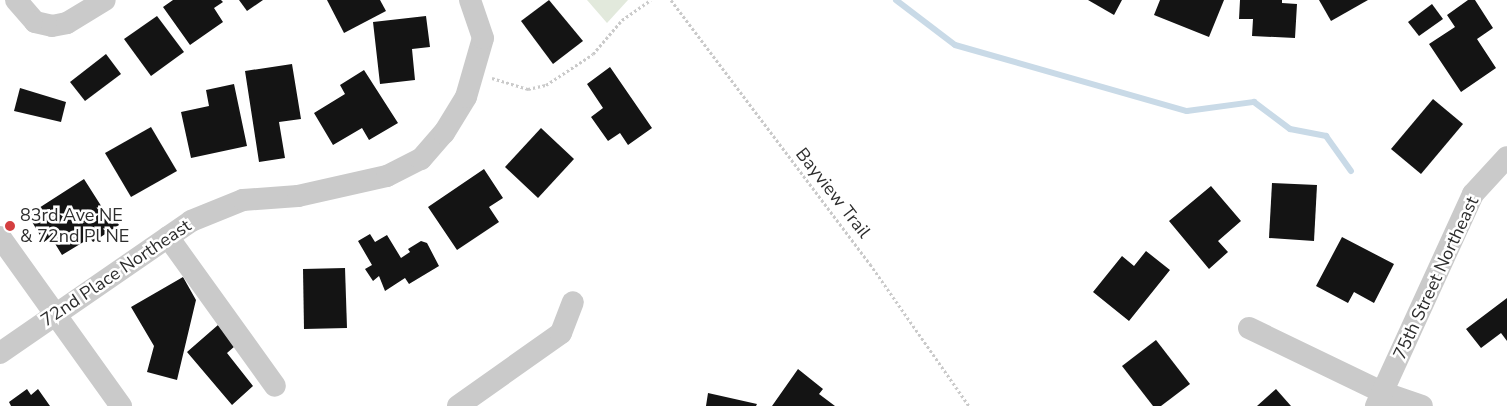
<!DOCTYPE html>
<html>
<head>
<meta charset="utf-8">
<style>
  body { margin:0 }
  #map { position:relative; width:1507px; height:406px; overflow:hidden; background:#fff; font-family:"Nunito Sans",sans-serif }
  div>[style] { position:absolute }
  .green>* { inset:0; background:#e2e9dc }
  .stream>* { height:6px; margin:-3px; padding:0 3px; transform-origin:3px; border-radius:3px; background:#c9dae7 }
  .building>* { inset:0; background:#141414 }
  .path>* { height:3px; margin-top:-1.5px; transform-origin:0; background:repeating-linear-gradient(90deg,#cacaca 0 2.5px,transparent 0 5px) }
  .minor>* { height:22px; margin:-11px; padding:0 11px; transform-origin:11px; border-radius:11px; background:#cacaca }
  .dots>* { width:14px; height:14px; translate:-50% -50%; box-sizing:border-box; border:2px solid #fff; border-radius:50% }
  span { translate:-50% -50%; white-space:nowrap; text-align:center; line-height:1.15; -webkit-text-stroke:5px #fff; paint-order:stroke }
  .street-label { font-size:18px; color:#2d2d2d }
  .poi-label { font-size:18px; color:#2d2d2d }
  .left { translate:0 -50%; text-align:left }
</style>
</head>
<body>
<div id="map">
  <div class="green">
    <div style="clip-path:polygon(587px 0,628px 0,607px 23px)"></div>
  </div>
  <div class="stream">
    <div style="left:896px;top:0;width:74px;rotate:37.3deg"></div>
    <div style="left:955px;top:45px;width:241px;rotate:15.9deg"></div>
    <div style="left:1187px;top:111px;width:68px;rotate:-7.7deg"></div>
    <div style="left:1254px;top:102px;width:45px;rotate:36.9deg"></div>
    <div style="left:1290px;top:129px;width:37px;rotate:11deg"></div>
    <div style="left:1326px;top:136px;width:43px;rotate:54.5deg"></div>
  </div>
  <div class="building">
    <div style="clip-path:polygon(173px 0,221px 0,223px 2px,214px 8px,223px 22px,190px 45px,163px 7px)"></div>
    <div style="clip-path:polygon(239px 0,263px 0,247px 11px)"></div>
    <div style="clip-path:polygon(327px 0,380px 0,386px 11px,344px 33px)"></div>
    <div style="clip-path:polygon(549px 0,583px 41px,553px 64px,521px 21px)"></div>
    <div style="clip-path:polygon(1088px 0,1122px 0,1114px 15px)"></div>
    <div style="clip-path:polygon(1160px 0,1224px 0,1209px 37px,1154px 15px)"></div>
    <div style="clip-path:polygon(1240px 0,1282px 0,1282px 3px,1297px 4px,1295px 38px,1252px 36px,1253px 19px,1239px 19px)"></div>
    <div style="clip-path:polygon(1319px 0,1368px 0,1331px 21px)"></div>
    <div style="clip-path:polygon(1468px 0,1475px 0,1493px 28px,1477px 39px,1496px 68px,1461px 92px,1429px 44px,1455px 27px,1447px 15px)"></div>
    <div style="clip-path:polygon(1432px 4px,1443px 19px,1419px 36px,1408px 22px)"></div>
    <div style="clip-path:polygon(157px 16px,184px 52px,151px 76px,124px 39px)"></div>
    <div style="clip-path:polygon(426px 16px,430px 47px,412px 49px,415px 80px,380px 84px,373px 22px)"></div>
    <div style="clip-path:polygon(106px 54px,121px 74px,85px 101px,70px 82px)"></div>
    <div style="clip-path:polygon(292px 64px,301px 119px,279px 122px,285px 158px,259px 162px,245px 71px)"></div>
    <div style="clip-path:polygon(610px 67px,652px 128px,628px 145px,620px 133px,608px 141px,591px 117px,603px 108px,587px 84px)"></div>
    <div style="clip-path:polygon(364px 70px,398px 123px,369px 140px,362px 128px,333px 145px,314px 113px,345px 94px,340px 85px)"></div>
    <div style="clip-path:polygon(234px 84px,247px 146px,191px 158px,181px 112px,209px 106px,206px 90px)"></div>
    <div style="clip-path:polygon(20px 88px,66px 102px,61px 122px,14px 111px)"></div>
    <div style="clip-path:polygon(1433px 99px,1463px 124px,1421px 174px,1391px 149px)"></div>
    <div style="clip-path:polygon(151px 127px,177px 171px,131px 197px,105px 153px)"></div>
    <div style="clip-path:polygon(541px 128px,574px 159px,538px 198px,505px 167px)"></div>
    <div style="clip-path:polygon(484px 169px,503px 198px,489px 207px,499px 222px,457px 250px,428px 207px)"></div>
    <div style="clip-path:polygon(84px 179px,105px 212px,109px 209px,119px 225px,93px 242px,90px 238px,62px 255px,51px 237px,44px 242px,28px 215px)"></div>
    <div style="clip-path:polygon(1272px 183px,1317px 185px,1314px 241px,1269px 238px)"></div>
    <div style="clip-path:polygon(1211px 186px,1241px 221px,1218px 241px,1228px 252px,1209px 269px,1169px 221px)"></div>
    <div style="clip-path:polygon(370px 234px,375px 242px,387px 235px,401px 258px,410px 252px,408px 249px,421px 241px,427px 243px,439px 266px,409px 284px,405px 278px,385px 291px,379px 276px,373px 281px,365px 269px,372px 265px,358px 241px)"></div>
    <div style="clip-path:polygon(1342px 237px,1394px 264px,1374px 303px,1354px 292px,1348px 303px,1316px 286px)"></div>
    <div style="clip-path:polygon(1146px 251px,1170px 270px,1129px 321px,1093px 292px,1122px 256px,1134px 266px)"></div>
    <div style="clip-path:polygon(345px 268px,347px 328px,304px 329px,303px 269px)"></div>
    <div style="clip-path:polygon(183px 277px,196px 300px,177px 380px,147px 372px,154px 346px,131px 307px)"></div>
    <div style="clip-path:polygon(1507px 298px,1507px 341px,1501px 333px,1481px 348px,1466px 329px)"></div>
    <div style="clip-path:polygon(218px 325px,235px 346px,227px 353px,253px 386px,232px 405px,187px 352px)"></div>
    <div style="clip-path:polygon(1156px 340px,1190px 384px,1161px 406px,1153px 406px,1122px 366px)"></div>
    <div style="clip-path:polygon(798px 369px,823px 389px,819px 394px,835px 406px,772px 406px)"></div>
    <div style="clip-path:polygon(27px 389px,31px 395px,38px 389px,50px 406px,11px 406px,9px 402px)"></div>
    <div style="clip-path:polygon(1276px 389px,1291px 406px,1257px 406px)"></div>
    <div style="clip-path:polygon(708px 393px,757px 404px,756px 406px,706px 406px)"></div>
  </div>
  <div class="path">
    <div style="left:671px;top:0;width:331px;rotate:53deg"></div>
    <div style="left:870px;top:264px;width:173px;rotate:55.1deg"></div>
    <div style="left:492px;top:78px;width:38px;rotate:17deg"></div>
    <div style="left:528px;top:89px;width:18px;rotate:-13deg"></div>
    <div style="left:546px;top:85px;width:56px;rotate:-33.4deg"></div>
    <div style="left:593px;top:54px;width:45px;rotate:-49.5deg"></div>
    <div style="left:622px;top:20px;width:35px;rotate:-35deg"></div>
  </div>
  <div class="minor">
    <div style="left:16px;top:0;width:29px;rotate:49deg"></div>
    <div style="left:35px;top:22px;width:17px;rotate:13deg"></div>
    <div style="left:52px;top:26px;width:15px;rotate:-11deg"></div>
    <div style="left:67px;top:23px;width:44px;rotate:-31.2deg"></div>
    <div style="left:0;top:237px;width:208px;rotate:54.4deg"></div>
    <div style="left:168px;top:237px;width:183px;rotate:54.3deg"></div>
    <div style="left:1249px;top:328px;width:150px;rotate:25.7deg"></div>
    <div style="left:1384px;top:393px;width:40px;rotate:18.9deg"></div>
    <div style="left:0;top:353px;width:232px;rotate:-34.6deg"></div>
    <div style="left:191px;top:221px;width:56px;rotate:-22deg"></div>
    <div style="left:243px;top:200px;width:55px;rotate:-4.2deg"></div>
    <div style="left:298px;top:196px;width:91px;rotate:-12.7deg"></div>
    <div style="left:387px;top:176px;width:38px;rotate:-27deg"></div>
    <div style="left:421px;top:159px;width:35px;rotate:-49deg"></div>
    <div style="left:444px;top:133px;width:42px;rotate:-58.6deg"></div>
    <div style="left:466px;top:97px;width:61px;rotate:-73.9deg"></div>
    <div style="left:483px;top:38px;width:40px;rotate:-108.9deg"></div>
    <div style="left:458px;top:406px;width:126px;rotate:-35.3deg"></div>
    <div style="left:561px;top:333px;width:33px;rotate:-69deg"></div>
    <div style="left:1376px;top:406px;width:233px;rotate:-65.4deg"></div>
    <div style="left:1473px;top:194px;width:50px;rotate:-47.4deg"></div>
  </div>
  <div class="dots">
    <div style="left:10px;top:226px;background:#d43f40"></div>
  </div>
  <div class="street-label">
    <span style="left:833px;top:193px;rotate:52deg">Bayview Trail</span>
    <span style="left:116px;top:273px;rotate:-34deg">72nd Place Northeast</span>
    <span style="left:1436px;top:278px;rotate:-65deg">75th Street Northeast</span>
  </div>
  <div class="poi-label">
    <span class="left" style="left:20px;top:226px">83rd Ave NE<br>&amp; 72nd Pl NE</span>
  </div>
</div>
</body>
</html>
